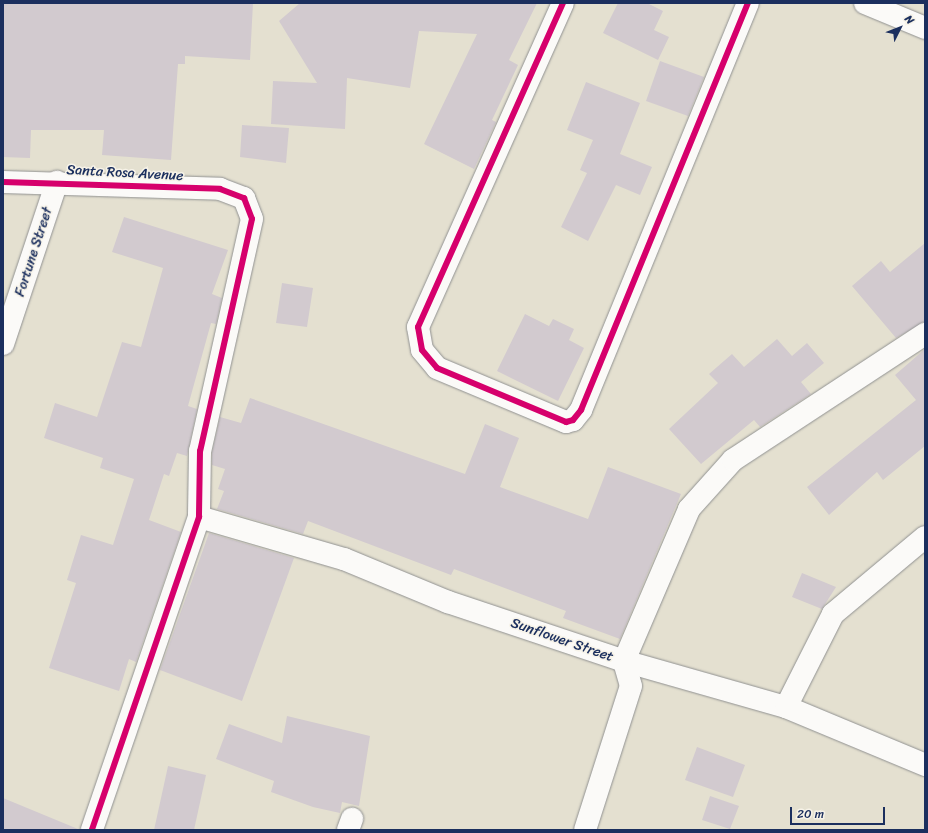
<!DOCTYPE html>
<html>
<head>
<meta charset="utf-8">
<style>
  body { margin:0 }
  #map { position:relative; width:928px; height:833px; overflow:hidden; background:#e4e0d0; font-family:Sriracha,sans-serif }
  div>[style] { position:absolute }
  .building>* { inset:0; background:#d2cacf }
  .roads { filter:drop-shadow(0 0 1px #909191) drop-shadow(0 0 1px #909191) }
  .street>* { height:22px; margin:-11px; padding:0 11px; transform-origin:11px; border-radius:11px; background:#fbfaf8 }
  .cycleway>* { height:6px; margin:-3px; padding:0 3px; transform-origin:3px; border-radius:3px; background:#d6006c }
  span { translate:-50% -50%; white-space:nowrap; text-align:center; line-height:1.15; -webkit-text-stroke:3px #f7f3e8; paint-order:stroke }
  .street-label { font-size:14px; color:#1b2f5e }
  .frame { position:absolute; inset:0; border:4px solid #1b2f5e; pointer-events:none }
  .north { position:absolute; left:880px; top:8px; width:40px; height:40px; -webkit-text-stroke:3px #f7f3e8; paint-order:stroke; rotate:48deg; font-size:11px; font-weight:700; line-height:16px; text-align:center; color:#1b2f5e }
  .north::after { content:''; display:block; margin:auto; width:14px; height:18px; background:#1b2f5e; clip-path:polygon(50% 0,100% 100%,50% 72%,0 100%) }
  .scale { position:absolute; left:790px; top:807px; width:95px; height:18px; box-sizing:border-box; border:2px solid #1b2f5e; border-top:0; padding-left:5px; font-size:12px; line-height:14px; white-space:nowrap; color:#1b2f5e; -webkit-text-stroke:3px #f7f3e8; paint-order:stroke }
</style>
</head>
<body>
<div id="map">
  <div class="building">
    <div style="clip-path:polygon(3px 3px,253px 3px,250px 60px,185px 56px,185px 64px,178px 64px,171px 160px,102px 155px,104px 130px,31px 130px,30px 158px,3px 157px)"></div>
    <div style="clip-path:polygon(300px 3px,537px 3px,509px 60px,518px 65px,492px 120px,496px 122px,474px 169px,424px 144px,477px 34px,419px 31px,410px 88px,347px 78px,345px 129px,271px 124px,273px 81px,317px 83px,279px 21px)"></div>
    <div style="clip-path:polygon(618px 3px,647px 3px,663px 11px,654px 30px,669px 37px,658px 60px,603px 33px)"></div>
    <div style="clip-path:polygon(660px 61px,704px 77px,688px 116px,646px 101px)"></div>
    <div style="clip-path:polygon(586px 82px,640px 103px,620px 154px,652px 167px,640px 195px,616px 185px,588px 241px,561px 227px,587px 173px,580px 170px,593px 140px,567px 130px)"></div>
    <div style="clip-path:polygon(242px 125px,289px 128px,286px 163px,240px 157px)"></div>
    <div style="clip-path:polygon(124px 217px,228px 250px,212px 294px,222px 298px,216px 324px,211px 323px,188px 406px,197px 409px,187px 456px,177px 453px,169px 476px,164px 474px,149px 520px,181px 532px,136px 662px,129px 659px,119px 691px,49px 668px,76px 583px,67px 580px,81px 535px,113px 545px,134px 479px,100px 468px,103px 458px,44px 438px,55px 403px,97px 417px,122px 342px,141px 347px,163px 268px,112px 252px)"></div>
    <div style="clip-path:polygon(925px 243px,925px 322px,896px 338px,852px 286px,881px 261px,890px 272px)"></div>
    <div style="clip-path:polygon(282px 283px,313px 288px,307px 327px,276px 323px)"></div>
    <div style="clip-path:polygon(525px 314px,549px 326px,553px 319px,574px 329px,569px 340px,584px 348px,558px 401px,497px 371px)"></div>
    <div style="clip-path:polygon(777px 339px,792px 356px,807px 343px,824px 363px,801px 382px,811px 394px,760px 427px,754px 420px,701px 464px,669px 429px,718px 383px,709px 374px,732px 354px,744px 367px)"></div>
    <div style="clip-path:polygon(925px 349px,925px 446px,883px 480px,877px 472px,829px 515px,807px 487px,916px 400px,895px 375px)"></div>
    <div style="clip-path:polygon(250px 398px,465px 474px,485px 424px,519px 438px,500px 487px,588px 519px,608px 467px,681px 494px,620px 639px,563px 618px,566px 611px,454px 569px,451px 575px,308px 521px,303px 534px,217px 509px,224px 491px,218px 489px,225px 469px,212px 465px,212px 452px,220px 417px,241px 423px)"></div>
    <div style="clip-path:polygon(209px 533px,294px 558px,242px 701px,160px 670px)"></div>
    <div style="clip-path:polygon(802px 573px,836px 587px,822px 609px,792px 597px)"></div>
    <div style="clip-path:polygon(287px 716px,370px 736px,359px 806px,342px 802px,340px 813px,313px 807px,271px 792px,274px 781px,216px 759px,229px 724px,282px 743px)"></div>
    <div style="clip-path:polygon(697px 747px,745px 765px,733px 797px,685px 780px)"></div>
    <div style="clip-path:polygon(168px 766px,206px 775px,194px 830px,154px 830px)"></div>
    <div style="clip-path:polygon(710px 796px,739px 806px,730px 829px,702px 820px)"></div>
    <div style="clip-path:polygon(3px 798px,78px 829px,78px 830px,3px 830px)"></div>
  </div>
  <div class="roads">
    <div class="street">
      <div style="left:563px;top:3px;width:355px;rotate:114.1deg"></div>
      <div style="left:418px;top:327px;width:23px;rotate:80deg"></div>
      <div style="left:422px;top:350px;width:23px;rotate:50deg"></div>
      <div style="left:437px;top:368px;width:140px;rotate:22.7deg"></div>
      <div style="left:566px;top:422px;width:7px;rotate:-16deg"></div>
      <div style="left:573px;top:420px;width:13px;rotate:-51deg"></div>
      <div style="left:581px;top:410px;width:440px;rotate:-67.7deg"></div>
      <div style="left:865px;top:3px;width:65px;rotate:22.6deg"></div>
      <div style="left:3px;top:182px;width:217px;rotate:1.8deg"></div>
      <div style="left:220px;top:189px;width:26px;rotate:21deg"></div>
      <div style="left:244px;top:198px;width:22px;rotate:69deg"></div>
      <div style="left:252px;top:219px;width:238px;rotate:102.6deg"></div>
      <div style="left:200px;top:451px;width:66px;rotate:90.9deg"></div>
      <div style="left:199px;top:517px;width:331px;rotate:108.9deg"></div>
      <div style="left:3px;top:344px;width:171px;rotate:-71.6deg"></div>
      <div style="left:199px;top:517px;width:151px;rotate:16.2deg"></div>
      <div style="left:344px;top:559px;width:113px;rotate:22.5deg"></div>
      <div style="left:448px;top:602px;width:186px;rotate:18.5deg"></div>
      <div style="left:624px;top:661px;width:168px;rotate:15.9deg"></div>
      <div style="left:786px;top:707px;width:151px;rotate:22.6deg"></div>
      <div style="left:786px;top:707px;width:104px;rotate:-63.2deg"></div>
      <div style="left:833px;top:614px;width:120px;rotate:-39.9deg"></div>
      <div style="left:348px;top:830px;width:12px;rotate:-70deg"></div>
      <div style="left:585px;top:830px;width:151px;rotate:-72.3deg"></div>
      <div style="left:631px;top:686px;width:26px;rotate:-106deg"></div>
      <div style="left:624px;top:661px;width:165px;rotate:-66.8deg"></div>
      <div style="left:689px;top:509px;width:66px;rotate:-48.1deg"></div>
      <div style="left:733px;top:460px;width:230px;rotate:-33.3deg"></div>
    </div>
  </div>
  <div class="cycleway">
    <div style="left:563px;top:3px;width:355px;rotate:114.1deg"></div>
    <div style="left:418px;top:327px;width:23px;rotate:80deg"></div>
    <div style="left:422px;top:350px;width:23px;rotate:50deg"></div>
    <div style="left:437px;top:368px;width:140px;rotate:22.7deg"></div>
    <div style="left:566px;top:422px;width:7px;rotate:-16deg"></div>
    <div style="left:573px;top:420px;width:13px;rotate:-51deg"></div>
    <div style="left:581px;top:410px;width:440px;rotate:-67.7deg"></div>
    <div style="left:3px;top:182px;width:217px;rotate:1.8deg"></div>
    <div style="left:220px;top:189px;width:26px;rotate:21deg"></div>
    <div style="left:244px;top:198px;width:22px;rotate:69deg"></div>
    <div style="left:252px;top:219px;width:238px;rotate:102.6deg"></div>
    <div style="left:200px;top:451px;width:66px;rotate:90.9deg"></div>
    <div style="left:199px;top:517px;width:331px;rotate:108.9deg"></div>
  </div>
  <div class="street-label">
    <span style="left:125px;top:173px;rotate:3deg">Santa Rosa Avenue</span>
    <span style="left:34px;top:252px;rotate:-72deg">Fortune Street</span>
    <span style="left:562px;top:640px;rotate:19deg">Sunflower Street</span>
  </div>
  <div class="frame"></div>
  <div class="north">N</div>
  <div class="scale">20 m</div>
</div>
</body>
</html>
